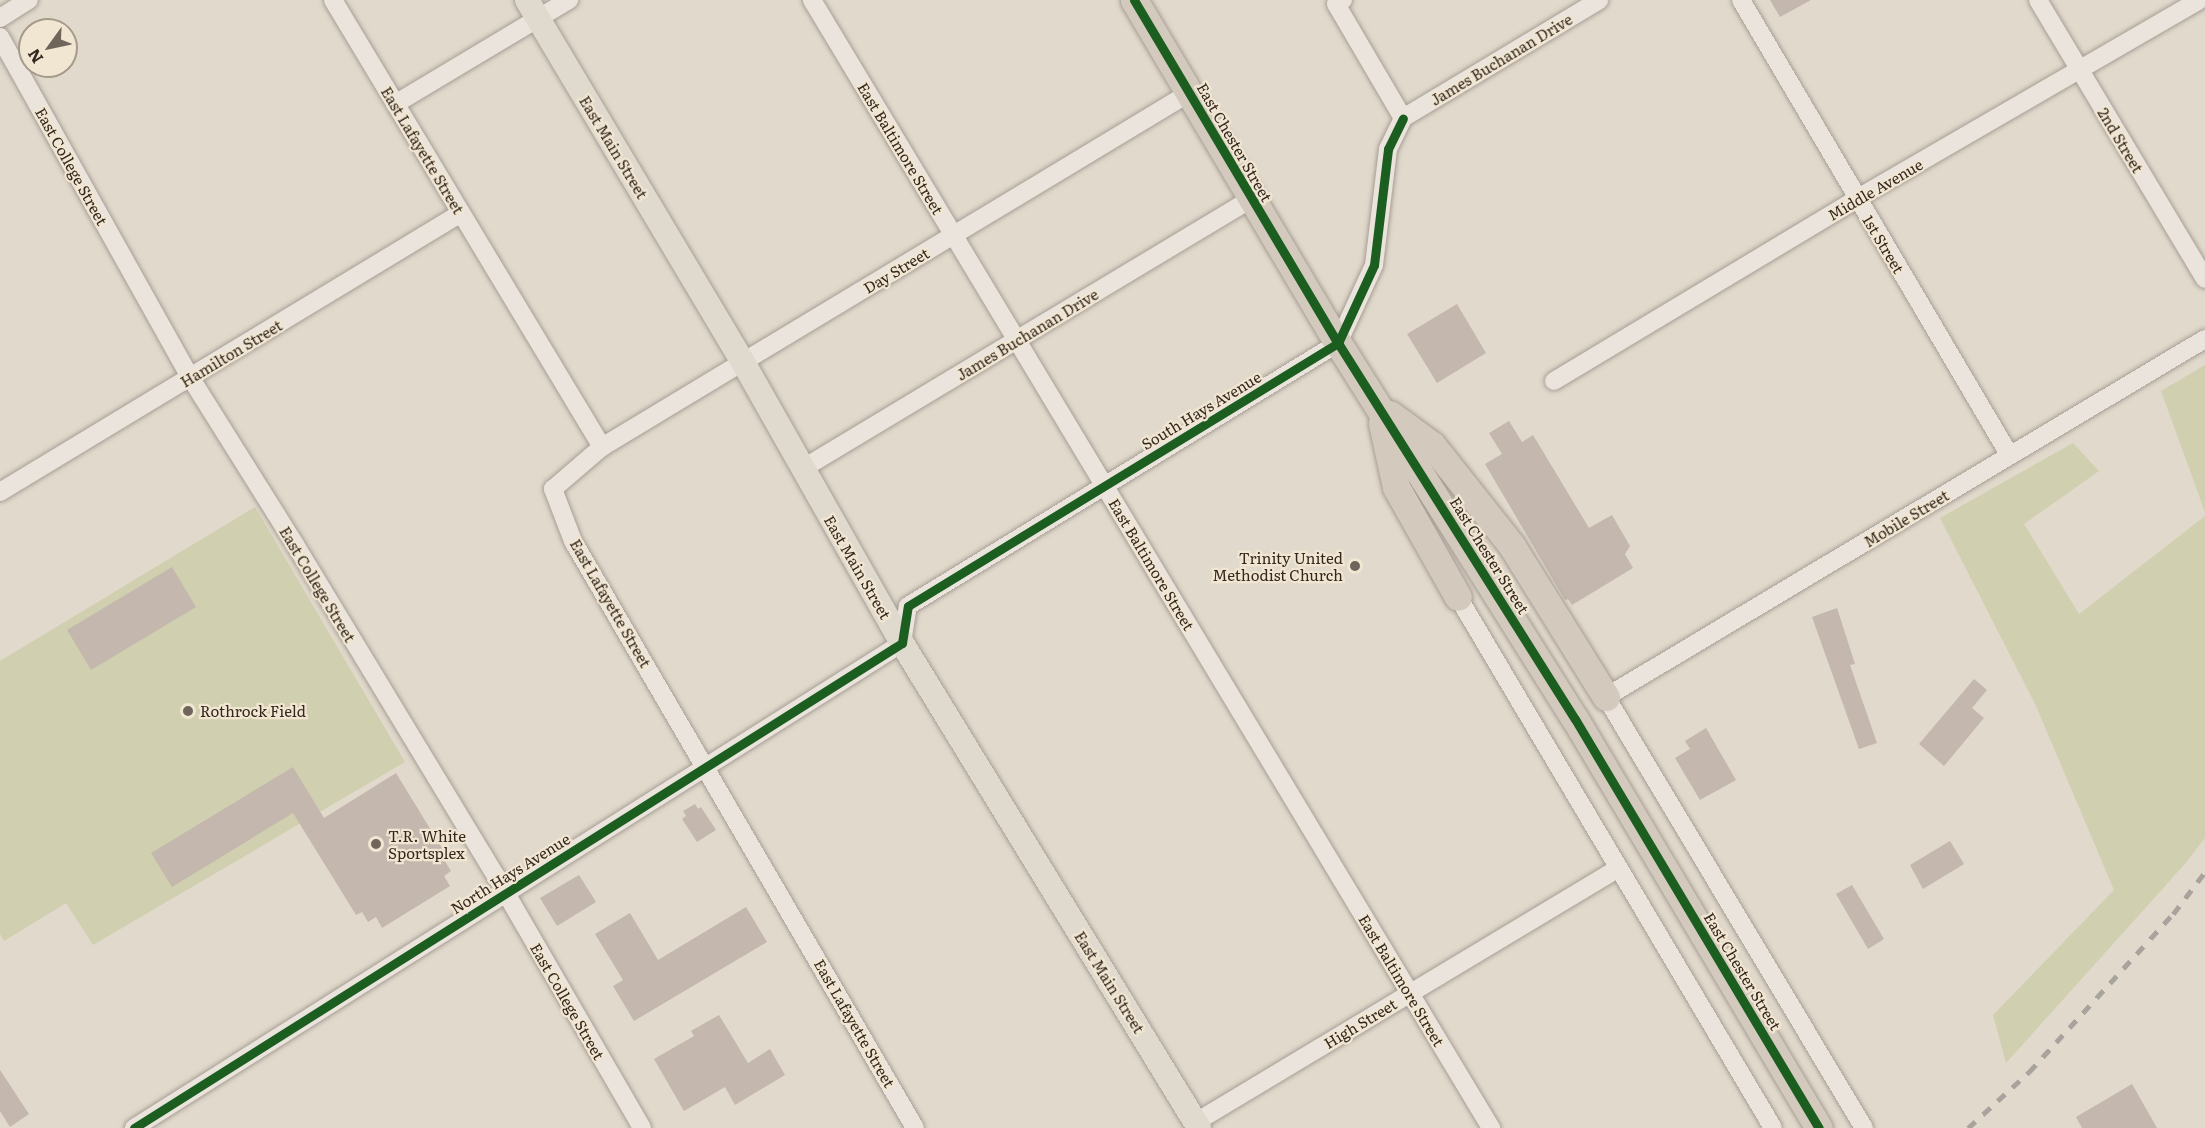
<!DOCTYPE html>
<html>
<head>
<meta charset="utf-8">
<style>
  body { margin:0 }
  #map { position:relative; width:2205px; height:1128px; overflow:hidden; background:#e1d9cb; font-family:Literata,serif }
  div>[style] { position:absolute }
  .green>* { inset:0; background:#d0cfaf }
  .building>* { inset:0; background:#c4b7ad }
  .roads { filter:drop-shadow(0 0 2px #a69e95) drop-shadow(0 0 2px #a69e95) }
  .minor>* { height:18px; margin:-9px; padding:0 9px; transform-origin:9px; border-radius:9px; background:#eae4dc }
  .major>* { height:24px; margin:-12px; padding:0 12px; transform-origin:12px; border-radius:12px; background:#e0dace }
  .highway>* { height:27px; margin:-13.5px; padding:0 13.5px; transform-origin:13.5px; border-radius:13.5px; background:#d3c9bd }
  .rail>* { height:4.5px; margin-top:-2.25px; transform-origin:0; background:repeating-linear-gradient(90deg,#a8a39d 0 10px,transparent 0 20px) }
  .cycleway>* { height:9px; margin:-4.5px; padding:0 4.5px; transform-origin:4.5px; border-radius:4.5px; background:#1b5e20 }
  .dots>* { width:16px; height:16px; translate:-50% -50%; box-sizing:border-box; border:3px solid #f1e6d2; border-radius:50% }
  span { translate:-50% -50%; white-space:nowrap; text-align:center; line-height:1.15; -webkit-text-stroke:4.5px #f1e6d2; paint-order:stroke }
  .street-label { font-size:15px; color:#33271e }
  .poi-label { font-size:15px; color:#33271e }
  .right { translate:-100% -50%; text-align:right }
  .left { translate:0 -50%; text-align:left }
  .north { position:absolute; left:18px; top:18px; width:60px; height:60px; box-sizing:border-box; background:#f1e6d2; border:2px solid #a59a8a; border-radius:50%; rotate:237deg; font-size:16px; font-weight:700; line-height:24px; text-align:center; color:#33271e }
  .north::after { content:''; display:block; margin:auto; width:21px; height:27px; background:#70655b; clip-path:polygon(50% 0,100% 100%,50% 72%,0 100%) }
</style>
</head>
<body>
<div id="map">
  <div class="green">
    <div style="clip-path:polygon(2205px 365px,2205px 512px,2161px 391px)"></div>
    <div style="clip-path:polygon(2073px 443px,2099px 471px,2024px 524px,2079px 614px,2205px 516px,2205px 838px,2183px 866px,2006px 1063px,1993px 1015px,2114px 890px,2036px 706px,1940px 518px)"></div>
    <div style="clip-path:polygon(255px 507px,405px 762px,93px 945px,66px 903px,4px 941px,0 934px,0 661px)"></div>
  </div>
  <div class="building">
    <div style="clip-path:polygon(1770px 0,1811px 0,1780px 17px)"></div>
    <div style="clip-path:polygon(1457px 304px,1486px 353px,1437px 383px,1407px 334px)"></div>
    <div style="clip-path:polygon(1509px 421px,1522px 442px,1533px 435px,1589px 528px,1612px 515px,1630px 546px,1625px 554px,1633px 568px,1572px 605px,1568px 599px,1565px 600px,1485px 464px,1502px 454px,1489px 433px)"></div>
    <div style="clip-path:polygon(172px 567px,196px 607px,91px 670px,67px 630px)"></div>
    <div style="clip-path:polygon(1837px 608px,1855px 664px,1850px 665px,1877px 743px,1859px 749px,1812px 617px)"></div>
    <div style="clip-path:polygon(1974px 679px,1987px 690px,1972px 708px,1984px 718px,1944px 766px,1919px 744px)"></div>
    <div style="clip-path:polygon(1706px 728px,1736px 780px,1700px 800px,1675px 758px,1690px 749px,1685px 741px)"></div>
    <div style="clip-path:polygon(293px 767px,324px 818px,396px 773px,448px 858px,444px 860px,451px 871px,444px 876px,450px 886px,382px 928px,376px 917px,368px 922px,362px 912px,356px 915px,293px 813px,172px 887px,151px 853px)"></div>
    <div style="clip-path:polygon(695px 804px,698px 809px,701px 807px,716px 830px,697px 842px,682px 819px,686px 816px,683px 811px)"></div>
    <div style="clip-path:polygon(1950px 841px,1964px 864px,1923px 889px,1910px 865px)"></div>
    <div style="clip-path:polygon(579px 875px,596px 902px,557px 926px,540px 898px)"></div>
    <div style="clip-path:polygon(1852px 885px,1884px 939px,1868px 949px,1836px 894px)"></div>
    <div style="clip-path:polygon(746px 907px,767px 942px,634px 1021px,613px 986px,623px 980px,595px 934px,630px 913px,658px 960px)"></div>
    <div style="clip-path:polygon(719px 1015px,748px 1063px,770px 1049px,785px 1075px,735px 1105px,725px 1087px,684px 1111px,654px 1059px,694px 1036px,691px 1031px)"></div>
    <div style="clip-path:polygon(0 1070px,29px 1114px,10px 1127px,0 1111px)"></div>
    <div style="clip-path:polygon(2132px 1084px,2157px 1128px,2082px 1128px,2076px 1117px)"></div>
  </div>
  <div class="roads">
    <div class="minor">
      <div style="left:333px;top:0;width:522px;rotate:58.96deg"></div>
      <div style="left:812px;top:0;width:1317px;rotate:58.95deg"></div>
      <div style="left:1343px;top:0;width:8px;rotate:150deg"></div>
      <div style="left:1336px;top:4px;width:132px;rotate:59.6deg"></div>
      <div style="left:1741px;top:0;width:529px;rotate:59.46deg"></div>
      <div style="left:2038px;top:0;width:325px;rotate:59.1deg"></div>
      <div style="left:0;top:18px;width:34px;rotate:-32deg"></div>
      <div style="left:0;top:37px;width:389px;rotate:60.8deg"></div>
      <div style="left:190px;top:377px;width:199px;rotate:57.9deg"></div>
      <div style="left:296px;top:546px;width:386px;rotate:58.8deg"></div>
      <div style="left:496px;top:876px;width:291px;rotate:59.9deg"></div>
      <div style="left:395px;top:104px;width:203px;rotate:-30.9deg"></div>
      <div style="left:1403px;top:118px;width:229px;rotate:-31deg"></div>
      <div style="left:1554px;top:381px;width:355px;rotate:-31deg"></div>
      <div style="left:1858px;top:198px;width:394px;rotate:-30.1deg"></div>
      <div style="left:802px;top:469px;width:524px;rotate:-31.02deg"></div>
      <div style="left:0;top:492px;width:539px;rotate:-31.18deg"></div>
      <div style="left:1458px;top:597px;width:617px;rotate:59.32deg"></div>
      <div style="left:1196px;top:1122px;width:491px;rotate:-31deg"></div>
      <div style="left:134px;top:1128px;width:908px;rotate:-32.27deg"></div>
      <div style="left:902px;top:643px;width:37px;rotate:-81deg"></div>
      <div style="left:908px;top:606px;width:504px;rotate:-31.45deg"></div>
      <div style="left:1338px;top:343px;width:86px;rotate:-65.2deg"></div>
      <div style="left:1374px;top:265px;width:117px;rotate:-83.1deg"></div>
      <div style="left:1388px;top:149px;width:34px;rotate:-64deg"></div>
      <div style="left:915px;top:1128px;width:679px;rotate:-120.23deg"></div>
      <div style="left:573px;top:541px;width:56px;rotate:-111deg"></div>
      <div style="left:553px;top:489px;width:65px;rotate:-40.6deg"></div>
      <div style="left:602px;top:447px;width:685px;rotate:-31.09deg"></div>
      <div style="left:1864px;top:1128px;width:502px;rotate:-120.91deg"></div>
      <div style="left:1606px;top:697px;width:698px;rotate:-30.87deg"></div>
    </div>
    <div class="major">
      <div style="left:527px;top:0;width:422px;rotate:59.2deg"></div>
      <div style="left:743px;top:362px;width:323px;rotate:60.5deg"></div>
      <div style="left:902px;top:643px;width:569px;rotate:58.52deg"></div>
    </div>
    <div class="highway">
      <div style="left:1134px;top:0;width:399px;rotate:59.3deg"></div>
      <div style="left:1338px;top:343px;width:444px;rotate:57.8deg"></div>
      <div style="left:1575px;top:719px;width:476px;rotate:59.2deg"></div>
      <div style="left:1390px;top:414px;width:52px;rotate:36.4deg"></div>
      <div style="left:1432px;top:445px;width:129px;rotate:51.6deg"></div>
      <div style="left:1512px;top:546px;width:178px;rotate:58.1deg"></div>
      <div style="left:1382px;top:423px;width:66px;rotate:77.7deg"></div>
      <div style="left:1396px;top:487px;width:126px;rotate:60.6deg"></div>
    </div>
  </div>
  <div class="rail">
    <div style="left:1968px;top:1128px;width:83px;rotate:-42.6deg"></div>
    <div style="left:2029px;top:1072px;width:214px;rotate:-47.7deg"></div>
    <div style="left:2173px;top:914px;width:53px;rotate:-52.7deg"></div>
  </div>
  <div class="cycleway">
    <div style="left:1134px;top:0;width:399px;rotate:59.3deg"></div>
    <div style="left:1338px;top:343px;width:444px;rotate:57.8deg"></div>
    <div style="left:1575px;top:719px;width:476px;rotate:59.2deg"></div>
    <div style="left:134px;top:1128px;width:908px;rotate:-32.27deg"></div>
    <div style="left:902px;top:643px;width:37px;rotate:-81deg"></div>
    <div style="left:908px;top:606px;width:504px;rotate:-31.45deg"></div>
    <div style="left:1338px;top:343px;width:86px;rotate:-65.2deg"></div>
    <div style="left:1374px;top:265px;width:117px;rotate:-83.1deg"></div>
    <div style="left:1388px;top:149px;width:34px;rotate:-64deg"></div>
  </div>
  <div class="dots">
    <div style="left:1355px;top:566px;background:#70655b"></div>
    <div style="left:188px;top:711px;background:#70655b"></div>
    <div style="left:376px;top:844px;background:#70655b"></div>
  </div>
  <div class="street-label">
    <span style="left:1501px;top:59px;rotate:-31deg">James Buchanan Drive</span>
    <span style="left:2121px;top:140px;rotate:59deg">2nd Street</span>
    <span style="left:1235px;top:142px;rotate:60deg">East Chester Street</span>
    <span style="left:614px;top:147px;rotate:59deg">East Main Street</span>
    <span style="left:901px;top:148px;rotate:59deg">East Baltimore Street</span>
    <span style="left:423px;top:150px;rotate:59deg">East Lafayette Street</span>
    <span style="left:72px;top:166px;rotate:61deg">East College Street</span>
    <span style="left:1875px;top:189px;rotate:-30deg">Middle Avenue</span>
    <span style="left:1884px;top:244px;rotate:59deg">1st Street</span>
    <span style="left:896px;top:270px;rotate:-31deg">Day Street</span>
    <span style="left:1027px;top:334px;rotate:-31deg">James Buchanan Drive</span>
    <span style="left:231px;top:353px;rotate:-31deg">Hamilton Street</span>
    <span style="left:1201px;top:410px;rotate:-31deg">South Hays Avenue</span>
    <span style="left:1906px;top:518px;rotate:-31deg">Mobile Street</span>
    <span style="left:1490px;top:555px;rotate:58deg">East Chester Street</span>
    <span style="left:1152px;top:564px;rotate:59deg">East Baltimore Street</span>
    <span style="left:858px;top:567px;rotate:60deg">East Main Street</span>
    <span style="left:318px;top:584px;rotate:59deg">East College Street</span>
    <span style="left:611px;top:603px;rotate:60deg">East Lafayette Street</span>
    <span style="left:510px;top:873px;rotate:-32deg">North Hays Avenue</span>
    <span style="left:1743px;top:971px;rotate:59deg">East Chester Street</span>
    <span style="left:1402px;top:980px;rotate:59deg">East Baltimore Street</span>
    <span style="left:1110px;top:982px;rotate:58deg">East Main Street</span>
    <span style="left:568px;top:1001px;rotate:60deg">East College Street</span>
    <span style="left:855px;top:1023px;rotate:60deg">East Lafayette Street</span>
    <span style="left:1360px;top:1023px;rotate:-31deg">High Street</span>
  </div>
  <div class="poi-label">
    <span class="right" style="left:1343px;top:566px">Trinity United<br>Methodist Church</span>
    <span class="left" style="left:200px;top:711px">Rothrock Field</span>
    <span class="left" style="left:388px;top:844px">T.R. White<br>Sportsplex</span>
  </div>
  <div class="north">N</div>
</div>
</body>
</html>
